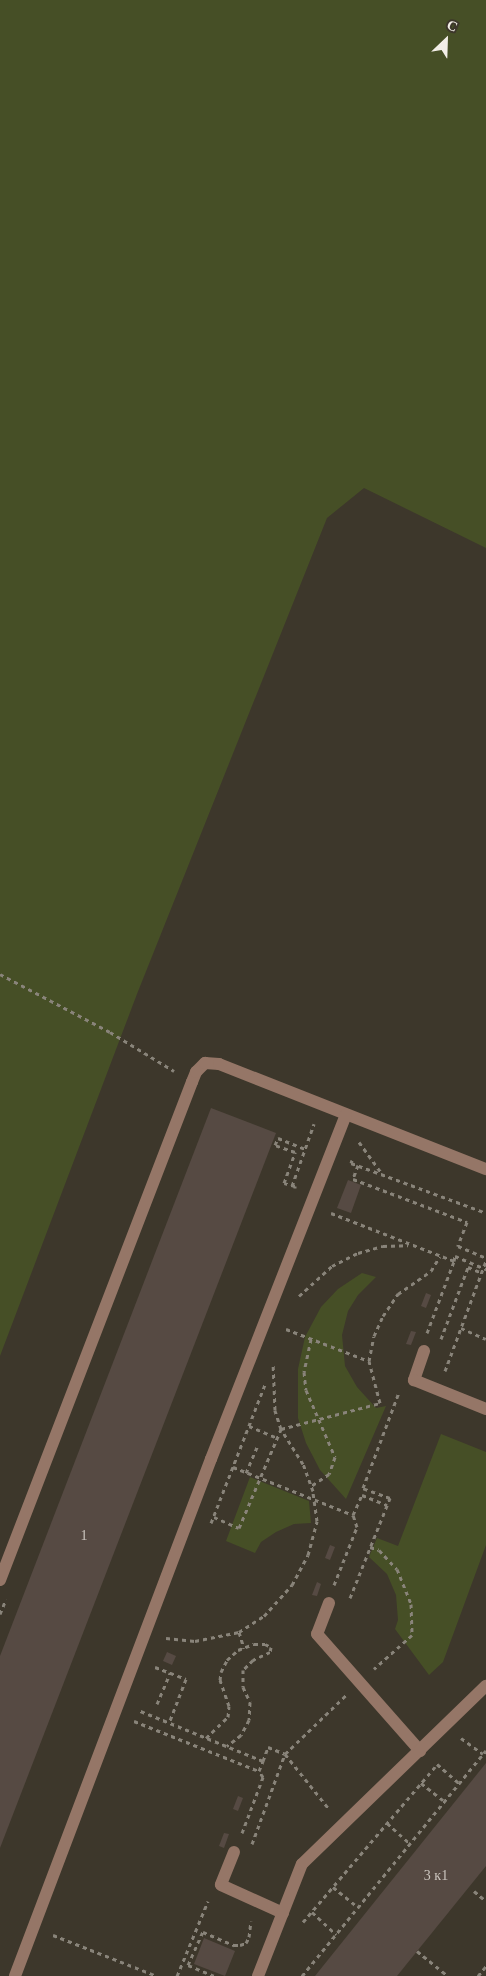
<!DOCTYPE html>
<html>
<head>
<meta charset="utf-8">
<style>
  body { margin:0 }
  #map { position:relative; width:486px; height:1976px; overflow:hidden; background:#3d372b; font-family:"Times New Roman",serif }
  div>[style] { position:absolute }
  .green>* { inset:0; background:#464f26 }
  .building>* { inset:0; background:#564a43 }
  .path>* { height:3px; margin-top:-1.5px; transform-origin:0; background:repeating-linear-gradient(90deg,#89847a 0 4px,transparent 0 8px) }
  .minor>* { height:12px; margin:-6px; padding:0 6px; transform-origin:6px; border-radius:6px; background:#957667 }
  span { translate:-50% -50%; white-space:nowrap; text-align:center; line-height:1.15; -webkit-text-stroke:4px #3d372b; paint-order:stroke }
  .number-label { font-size:14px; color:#cbc5be }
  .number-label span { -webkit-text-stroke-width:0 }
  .north { position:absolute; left:421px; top:15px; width:50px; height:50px; -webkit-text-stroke:4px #3d372b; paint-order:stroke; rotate:24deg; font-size:14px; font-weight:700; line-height:20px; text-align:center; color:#f2eee7 }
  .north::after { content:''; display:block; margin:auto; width:18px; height:22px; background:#f2eee7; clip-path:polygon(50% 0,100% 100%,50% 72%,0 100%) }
</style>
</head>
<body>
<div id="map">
  <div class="green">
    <div style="clip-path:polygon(0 0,486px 0,486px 548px,364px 488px,327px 518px,137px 994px,0 1356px)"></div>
    <div style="clip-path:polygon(362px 1273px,376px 1277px,358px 1295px,348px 1311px,342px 1335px,345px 1366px,357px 1387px,376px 1408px,386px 1406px,346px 1499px,320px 1470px,306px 1443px,298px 1418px,298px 1369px,305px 1337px,321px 1307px,338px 1289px)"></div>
    <div style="clip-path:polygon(441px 1434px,486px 1452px,486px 1545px,443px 1662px,429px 1675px,395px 1629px,398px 1620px,396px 1595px,387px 1574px,369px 1557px,377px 1538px,398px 1546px)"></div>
    <div style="clip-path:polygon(250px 1477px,309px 1501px,311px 1523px,294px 1524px,276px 1532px,261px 1542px,255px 1553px,226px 1541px)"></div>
  </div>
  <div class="building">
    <div style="clip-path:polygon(211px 1108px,276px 1133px,0 1848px,0 1656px)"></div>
    <div style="clip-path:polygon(348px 1180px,361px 1185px,351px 1213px,337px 1208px)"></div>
    <div style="clip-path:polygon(426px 1293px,431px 1295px,426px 1308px,421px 1306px)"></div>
    <div style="clip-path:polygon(411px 1331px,416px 1332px,411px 1345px,406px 1344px)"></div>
    <div style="clip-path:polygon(330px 1545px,335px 1547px,330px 1560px,325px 1558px)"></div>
    <div style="clip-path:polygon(317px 1582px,321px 1584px,317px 1596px,312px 1595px)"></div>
    <div style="clip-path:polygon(167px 1652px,176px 1656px,172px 1665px,163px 1661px)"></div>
    <div style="clip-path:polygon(486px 1763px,486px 1866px,397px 1976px,315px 1976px)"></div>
    <div style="clip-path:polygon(238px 1796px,243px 1798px,238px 1811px,233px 1809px)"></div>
    <div style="clip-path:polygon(224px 1833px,229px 1834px,224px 1848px,219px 1846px)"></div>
    <div style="clip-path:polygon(204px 1938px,235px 1951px,225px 1976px,194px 1964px)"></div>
  </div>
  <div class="path">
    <div style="left:0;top:974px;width:124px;rotate:27.8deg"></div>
    <div style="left:110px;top:1032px;width:75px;rotate:31.4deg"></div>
    <div style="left:359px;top:1142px;width:39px;rotate:54deg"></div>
    <div style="left:352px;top:1160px;width:3px;rotate:108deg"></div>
    <div style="left:351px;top:1163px;width:144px;rotate:20.3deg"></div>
    <div style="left:358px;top:1165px;width:15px;rotate:110deg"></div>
    <div style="left:353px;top:1179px;width:122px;rotate:20.7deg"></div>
    <div style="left:467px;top:1222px;width:26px;rotate:111deg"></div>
    <div style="left:458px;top:1246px;width:30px;rotate:23deg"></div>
    <div style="left:292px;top:1186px;width:66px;rotate:-70.5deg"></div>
    <div style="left:295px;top:1188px;width:2px;rotate:-90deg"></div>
    <div style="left:295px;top:1186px;width:11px;rotate:-165deg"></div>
    <div style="left:284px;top:1183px;width:33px;rotate:-70deg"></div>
    <div style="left:295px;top:1152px;width:21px;rotate:-161deg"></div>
    <div style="left:275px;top:1145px;width:8px;rotate:-67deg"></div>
    <div style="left:278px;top:1138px;width:29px;rotate:22deg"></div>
    <div style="left:331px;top:1213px;width:132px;rotate:21.3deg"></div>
    <div style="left:454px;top:1261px;width:5px;rotate:-79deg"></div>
    <div style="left:455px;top:1256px;width:34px;rotate:23deg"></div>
    <div style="left:299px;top:1296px;width:45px;rotate:-42.3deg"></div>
    <div style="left:332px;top:1266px;width:29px;rotate:-27deg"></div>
    <div style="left:358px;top:1253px;width:26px;rotate:-16deg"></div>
    <div style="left:383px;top:1246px;width:25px;rotate:-2deg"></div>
    <div style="left:461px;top:1328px;width:27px;rotate:24deg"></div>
    <div style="left:286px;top:1329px;width:89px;rotate:21.1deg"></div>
    <div style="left:427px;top:1333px;width:77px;rotate:-69.4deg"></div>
    <div style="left:311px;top:1339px;width:34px;rotate:102deg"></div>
    <div style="left:304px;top:1372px;width:18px;rotate:84deg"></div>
    <div style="left:306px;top:1390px;width:73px;rotate:66.6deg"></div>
    <div style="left:335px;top:1457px;width:18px;rotate:109deg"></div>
    <div style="left:329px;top:1474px;width:22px;rotate:146deg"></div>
    <div style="left:441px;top:1339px;width:77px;rotate:-69.4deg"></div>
    <div style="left:468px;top:1267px;width:15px;rotate:23deg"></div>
    <div style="left:445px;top:1371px;width:117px;rotate:-69.6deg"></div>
    <div style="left:249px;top:1426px;width:30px;rotate:23deg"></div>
    <div style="left:233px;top:1467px;width:129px;rotate:21.8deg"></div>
    <div style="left:353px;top:1515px;width:22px;rotate:-66deg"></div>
    <div style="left:362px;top:1495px;width:27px;rotate:22deg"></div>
    <div style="left:246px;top:1473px;width:30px;rotate:-67deg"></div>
    <div style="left:214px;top:1517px;width:27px;rotate:24deg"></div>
    <div style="left:239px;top:1528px;width:108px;rotate:-67deg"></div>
    <div style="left:281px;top:1429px;width:102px;rotate:-14.7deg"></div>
    <div style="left:380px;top:1403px;width:43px;rotate:-104.7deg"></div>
    <div style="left:369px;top:1361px;width:25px;rotate:-79deg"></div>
    <div style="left:374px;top:1336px;width:22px;rotate:-66deg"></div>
    <div style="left:383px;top:1316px;width:27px;rotate:-56deg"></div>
    <div style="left:398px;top:1294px;width:40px;rotate:-34.9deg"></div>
    <div style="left:431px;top:1271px;width:17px;rotate:-59deg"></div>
    <div style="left:211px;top:1523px;width:151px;rotate:-68.7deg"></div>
    <div style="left:370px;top:1547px;width:9px;rotate:18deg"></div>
    <div style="left:379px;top:1550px;width:26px;rotate:47deg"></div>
    <div style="left:397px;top:1569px;width:38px;rotate:68deg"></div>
    <div style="left:411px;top:1604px;width:31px;rotate:88deg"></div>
    <div style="left:412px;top:1635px;width:51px;rotate:138.2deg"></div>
    <div style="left:334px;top:1585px;width:62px;rotate:-68.4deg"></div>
    <div style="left:357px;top:1527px;width:13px;rotate:-108deg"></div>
    <div style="left:350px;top:1598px;width:108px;rotate:-68.2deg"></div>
    <div style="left:390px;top:1498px;width:29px;rotate:-160deg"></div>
    <div style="left:363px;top:1488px;width:103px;rotate:-69.4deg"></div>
    <div style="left:0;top:1614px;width:16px;rotate:-68deg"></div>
    <div style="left:239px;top:1632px;width:17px;rotate:73deg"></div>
    <div style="left:166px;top:1638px;width:29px;rotate:6deg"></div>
    <div style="left:195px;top:1641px;width:45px;rotate:-11.6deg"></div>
    <div style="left:239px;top:1632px;width:30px;rotate:-33deg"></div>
    <div style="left:264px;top:1616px;width:42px;rotate:-47.9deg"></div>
    <div style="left:292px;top:1585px;width:34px;rotate:-62deg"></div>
    <div style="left:308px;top:1555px;width:35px;rotate:-75deg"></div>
    <div style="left:317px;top:1521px;width:30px;rotate:-98deg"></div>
    <div style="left:313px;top:1491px;width:29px;rotate:-110deg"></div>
    <div style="left:303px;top:1464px;width:41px;rotate:-122.2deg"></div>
    <div style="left:281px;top:1429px;width:20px;rotate:-108deg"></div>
    <div style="left:275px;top:1410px;width:47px;rotate:-92.4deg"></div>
    <div style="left:155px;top:1667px;width:33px;rotate:21deg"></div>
    <div style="left:186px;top:1679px;width:47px;rotate:111.1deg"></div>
    <div style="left:157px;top:1704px;width:34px;rotate:-67deg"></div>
    <div style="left:134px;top:1721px;width:135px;rotate:21.8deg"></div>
    <div style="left:259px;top:1771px;width:11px;rotate:-68deg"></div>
    <div style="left:263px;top:1761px;width:135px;rotate:-157.8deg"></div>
    <div style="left:206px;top:1738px;width:30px;rotate:-44deg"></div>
    <div style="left:228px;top:1717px;width:11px;rotate:-85deg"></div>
    <div style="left:229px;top:1706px;width:28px;rotate:-109deg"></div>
    <div style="left:220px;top:1680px;width:8px;rotate:-83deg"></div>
    <div style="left:221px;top:1672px;width:13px;rotate:-63deg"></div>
    <div style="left:227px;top:1660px;width:15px;rotate:-42deg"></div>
    <div style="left:238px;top:1650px;width:17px;rotate:-21deg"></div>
    <div style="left:254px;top:1644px;width:11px"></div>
    <div style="left:265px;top:1644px;width:7px;rotate:27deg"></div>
    <div style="left:271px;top:1647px;width:5px;rotate:101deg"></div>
    <div style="left:270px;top:1652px;width:19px;rotate:155deg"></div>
    <div style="left:253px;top:1660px;width:14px;rotate:135deg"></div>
    <div style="left:243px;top:1670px;width:17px;rotate:90deg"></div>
    <div style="left:243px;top:1687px;width:17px;rotate:65deg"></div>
    <div style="left:250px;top:1702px;width:18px;rotate:93deg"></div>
    <div style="left:249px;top:1720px;width:17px;rotate:118deg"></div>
    <div style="left:241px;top:1735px;width:18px;rotate:142deg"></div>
    <div style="left:461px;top:1738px;width:27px;rotate:36deg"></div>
    <div style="left:263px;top:1761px;width:15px;rotate:-70deg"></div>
    <div style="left:268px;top:1747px;width:18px;rotate:22deg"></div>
    <div style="left:285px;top:1754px;width:70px;rotate:51.3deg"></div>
    <div style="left:437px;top:1764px;width:29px;rotate:41deg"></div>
    <div style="left:421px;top:1783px;width:29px;rotate:38deg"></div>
    <div style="left:387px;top:1823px;width:31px;rotate:42deg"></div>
    <div style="left:242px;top:1833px;width:60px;rotate:-69.4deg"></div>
    <div style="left:263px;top:1777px;width:7px;rotate:-124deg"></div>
    <div style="left:252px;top:1844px;width:96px;rotate:-69.9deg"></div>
    <div style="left:285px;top:1754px;width:85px;rotate:-44deg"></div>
    <div style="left:333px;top:1887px;width:32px;rotate:39deg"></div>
    <div style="left:474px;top:1891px;width:16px;rotate:40deg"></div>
    <div style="left:312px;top:1912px;width:33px;rotate:43deg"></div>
    <div style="left:303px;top:1922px;width:204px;rotate:-49.6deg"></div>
    <div style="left:53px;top:1935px;width:112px;rotate:21.5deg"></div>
    <div style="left:417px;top:1951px;width:40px;rotate:39deg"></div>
    <div style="left:177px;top:1976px;width:81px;rotate:-67.5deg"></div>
    <div style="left:214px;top:1976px;width:28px;rotate:-157deg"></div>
    <div style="left:188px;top:1965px;width:36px;rotate:-66deg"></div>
    <div style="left:203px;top:1932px;width:34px;rotate:23deg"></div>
    <div style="left:234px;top:1945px;width:6px"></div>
    <div style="left:240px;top:1945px;width:6px;rotate:-18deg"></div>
    <div style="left:246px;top:1943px;width:7px;rotate:-63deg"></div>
    <div style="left:249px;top:1937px;width:16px;rotate:-83deg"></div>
    <div style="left:302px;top:1976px;width:291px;rotate:-50.8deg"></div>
    <div style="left:478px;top:1976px;width:13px;rotate:-51deg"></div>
  </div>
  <div class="minor">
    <div style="left:424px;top:1351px;width:31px;rotate:109deg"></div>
    <div style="left:414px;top:1380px;width:78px;rotate:21.9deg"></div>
    <div style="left:0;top:1580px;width:534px;rotate:-68.92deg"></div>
    <div style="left:192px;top:1082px;width:11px;rotate:-68deg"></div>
    <div style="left:196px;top:1072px;width:13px;rotate:-45deg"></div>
    <div style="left:205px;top:1063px;width:14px;rotate:4deg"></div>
    <div style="left:219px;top:1064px;width:287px;rotate:21.5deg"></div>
    <div style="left:329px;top:1603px;width:33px;rotate:111deg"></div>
    <div style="left:317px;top:1634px;width:156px;rotate:48.6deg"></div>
    <div style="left:234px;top:1852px;width:35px;rotate:112deg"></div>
    <div style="left:221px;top:1885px;width:68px;rotate:24.3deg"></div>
    <div style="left:15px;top:1976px;width:553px;rotate:-69.24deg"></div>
    <div style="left:211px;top:1459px;width:370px;rotate:-68.6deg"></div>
    <div style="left:258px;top:1976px;width:120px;rotate:-68.6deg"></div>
    <div style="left:302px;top:1864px;width:256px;rotate:-44.1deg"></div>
  </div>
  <div class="number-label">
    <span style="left:84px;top:1536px">1</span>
    <span style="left:436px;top:1876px">3 к1</span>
  </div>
  <div class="north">С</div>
</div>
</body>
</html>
